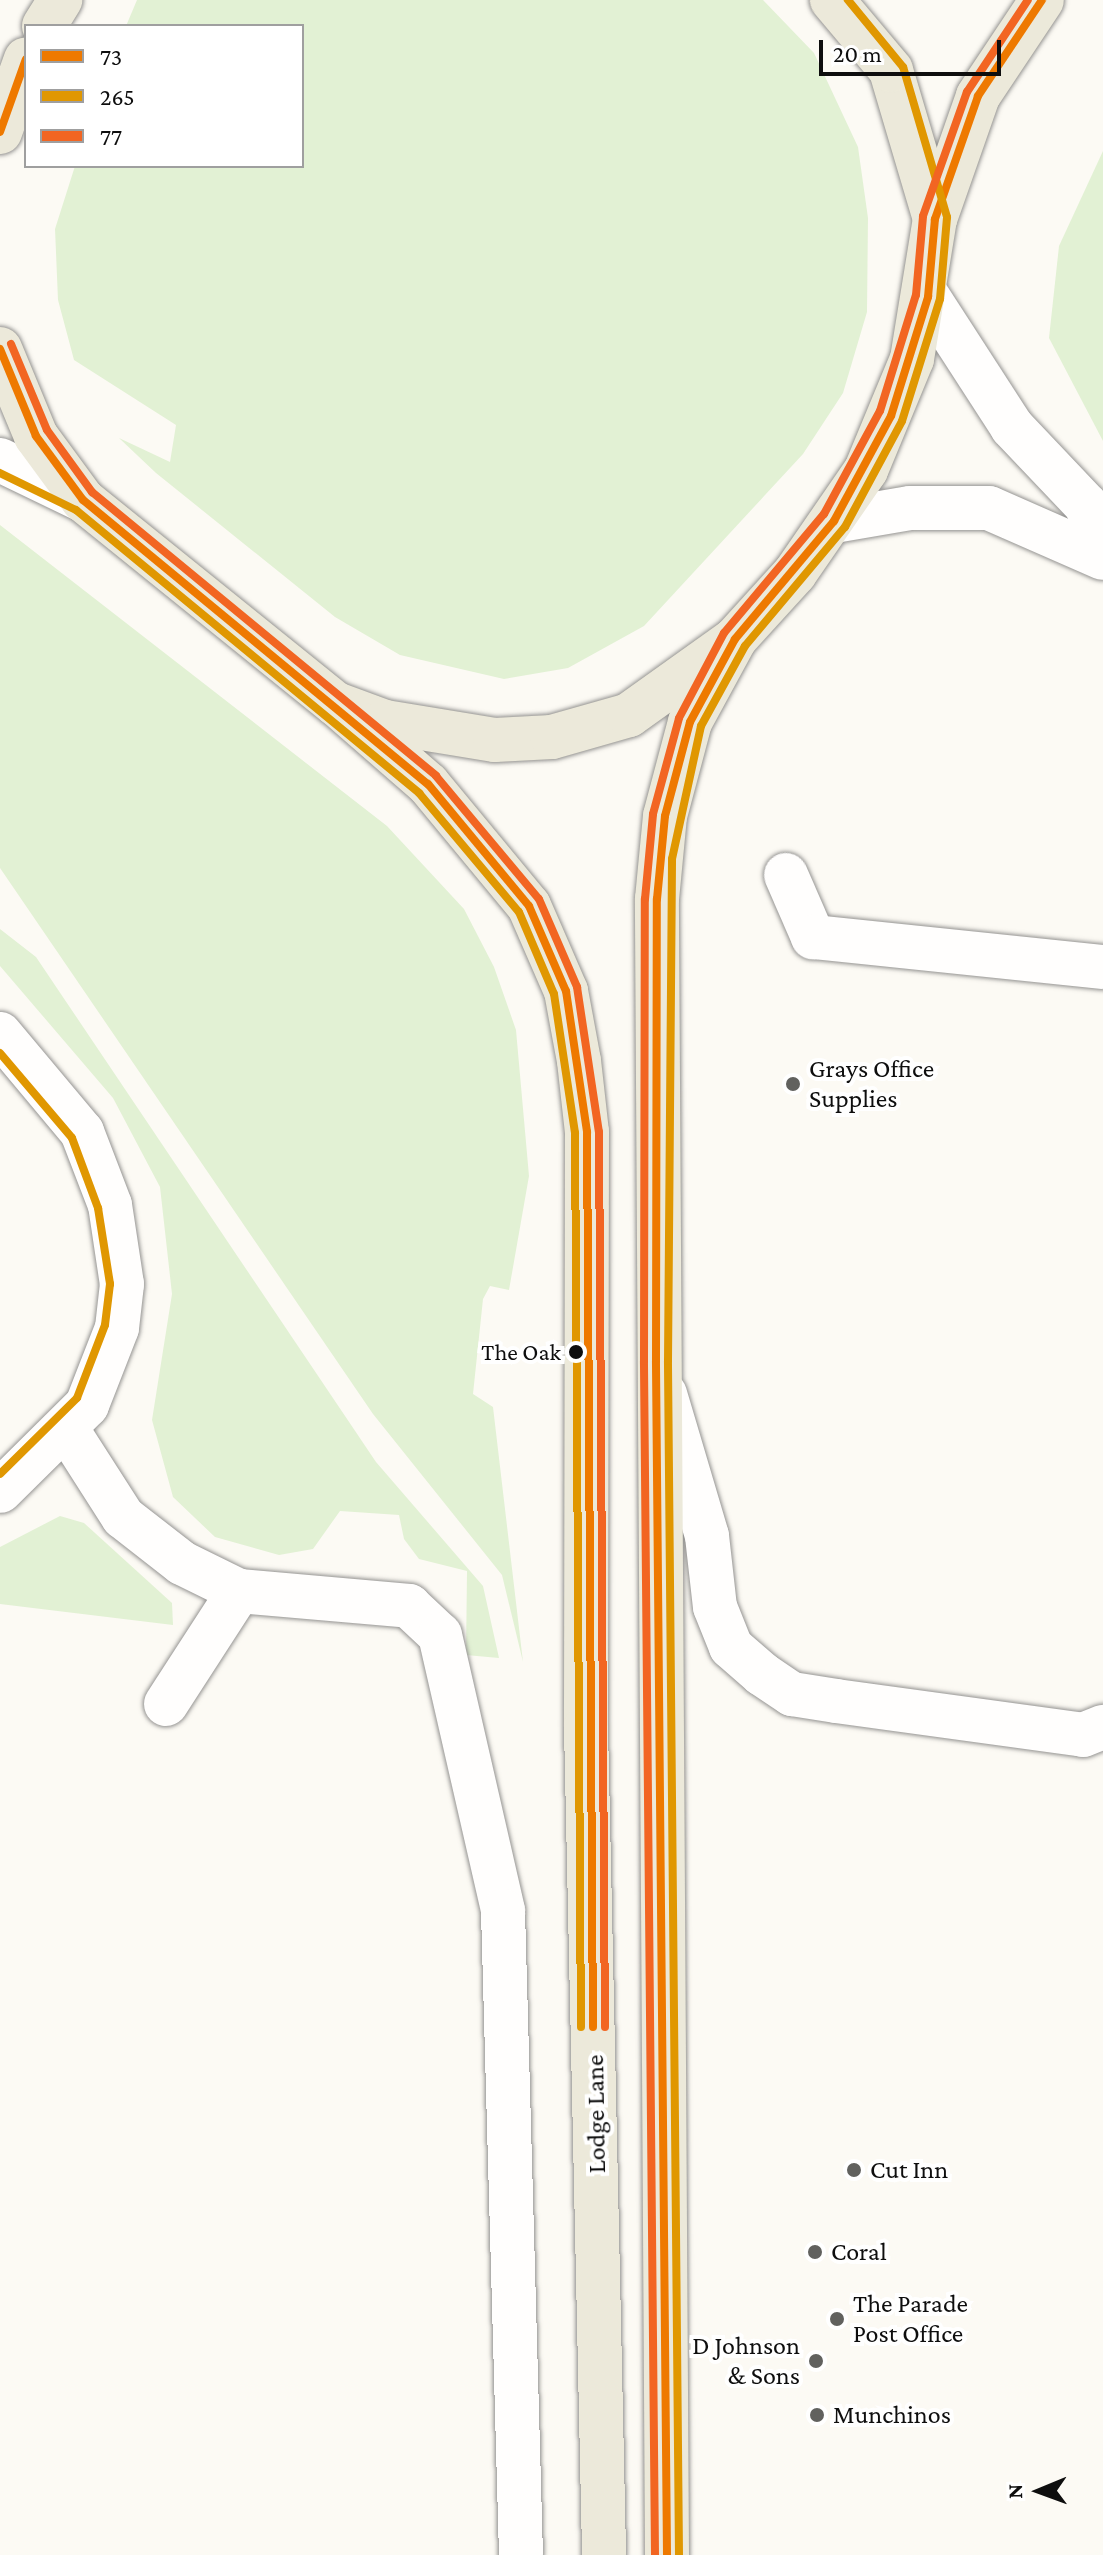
<!DOCTYPE html>
<html>
<head>
<meta charset="utf-8">
<style>
  body { margin:0 }
  #map { position:relative; width:1103px; height:2555px; overflow:hidden; background:#fcfaf4; font-family:"Crimson Pro",serif }
  div>[style] { position:absolute }
  .green>* { inset:0; background:#e2f1d4 }
  .roads { filter:drop-shadow(0 0 2px #959492) drop-shadow(0 0 2px #959492) }
  .minor>* { height:44px; margin:-22px; padding:0 22px; transform-origin:22px; border-radius:22px; background:#fffefd }
  .major>* { height:44px; margin:-22px; padding:0 22px; transform-origin:22px; border-radius:22px; background:#ece9da }
  .bus-1>* { height:8px; margin:-4px; padding:0 4px; transform-origin:4px; border-radius:4px; background:#ee7900 }
  .bus-2>* { height:8px; margin:-4px; padding:0 4px; transform-origin:4px; border-radius:4px; background:#e09701 }
  .bus-3>* { height:8px; margin:-4px; padding:0 4px; transform-origin:4px; border-radius:4px; background:#f26522 }
  .dots>* { width:22px; height:22px; translate:-50% -50%; box-sizing:border-box; border:4px solid #fff; border-radius:50% }
  span { translate:-50% -50%; white-space:nowrap; text-align:center; line-height:1.15; -webkit-text-stroke:8px #fff; paint-order:stroke }
  .bus-label { font-size:24px; color:#0e0e0e }
  .right { translate:-100% -50%; text-align:right }
  .poi-label { font-size:26px; color:#0e0e0e }
  .left { translate:0 -50%; text-align:left }
  .street-label { font-size:26px; color:#0e0e0e }
  .legend { position:absolute; left:24px; top:24px; width:280px; height:144px; box-sizing:border-box; background:#fff; border:2px solid #9f9f9f; margin:0; padding:10px 14px; list-style:none; font-size:24px; color:#0e0e0e }
  .legend li { display:flex; align-items:center; gap:16px; height:40px }
  .legend b { width:40px; border:2px solid #9f9f9f }
  .north { position:absolute; left:999px; top:2451px; width:80px; height:80px; -webkit-text-stroke:6px #fff; paint-order:stroke; rotate:269deg; font-size:22px; font-weight:700; line-height:32px; text-align:center; color:#0e0e0e }
  .north::after { content:''; display:block; margin:auto; width:28px; height:36px; background:#0e0e0e; clip-path:polygon(50% 0,100% 100%,50% 72%,0 100%) }
  .scale { position:absolute; left:819px; top:40px; width:182px; height:36px; box-sizing:border-box; border:4px solid #0e0e0e; border-top:0; padding-left:10px; font-size:24px; line-height:28px; white-space:nowrap; color:#0e0e0e; -webkit-text-stroke:6px #fff; paint-order:stroke }
</style>
</head>
<body>
<div id="map">
  <div class="green">
    <div style="clip-path:polygon(137px 0,763px 0,814px 53px,858px 147px,868px 218px,867px 312px,843px 393px,803px 454px,644px 626px,568px 668px,504px 679px,400px 655px,335px 617px,156px 473px,119px 438px,170px 462px,176px 425px,74px 360px,58px 300px,55px 229px,75px 166px,302px 166px,302px 26px,126px 26px)"></div>
    <div style="clip-path:polygon(1103px 151px,1103px 441px,1049px 338px,1059px 246px)"></div>
    <div style="clip-path:polygon(0 525px,387px 826px,464px 909px,494px 967px,516px 1030px,529px 1176px,509px 1290px,490px 1286px,483px 1299px,473px 1394px,493px 1407px,523px 1662px,502px 1575px,373px 1414px,0 868px)"></div>
    <div style="clip-path:polygon(0 929px,36px 957px,376px 1462px,483px 1586px,499px 1658px,466px 1655px,467px 1571px,419px 1559px,404px 1539px,399px 1515px,340px 1511px,313px 1549px,279px 1555px,215px 1537px,173px 1497px,152px 1420px,172px 1294px,160px 1187px,113px 1098px,0 966px)"></div>
    <div style="clip-path:polygon(60px 1516px,84px 1523px,172px 1603px,173px 1625px,0 1604px,0 1547px)"></div>
  </div>
  <div class="roads">
    <div class="minor">
      <div style="left:928px;top:297px;width:155px;rotate:57.1deg"></div>
      <div style="left:1012px;top:427px;width:108px;rotate:46.5deg"></div>
      <div style="left:1086px;top:505px;width:42px;rotate:65.9deg"></div>
      <div style="left:0;top:460px;width:92px;rotate:25.7deg"></div>
      <div style="left:834px;top:521px;width:77px;rotate:-9.7deg"></div>
      <div style="left:910px;top:508px;width:79px"></div>
      <div style="left:989px;top:508px;width:124px;rotate:23.7deg"></div>
      <div style="left:786px;top:875px;width:68px;rotate:66.5deg"></div>
      <div style="left:813px;top:937px;width:292px;rotate:5.9deg"></div>
      <div style="left:0;top:1034px;width:128px;rotate:50.1deg"></div>
      <div style="left:82px;top:1132px;width:78px;rotate:69deg"></div>
      <div style="left:110px;top:1205px;width:80px;rotate:81.4deg"></div>
      <div style="left:122px;top:1284px;width:44px;rotate:96.5deg"></div>
      <div style="left:117px;top:1328px;width:83px;rotate:111.3deg"></div>
      <div style="left:87px;top:1405px;width:122px;rotate:135.3deg"></div>
      <div style="left:665px;top:1394px;width:148px;rotate:73.5deg"></div>
      <div style="left:707px;top:1536px;width:71px;rotate:83.6deg"></div>
      <div style="left:715px;top:1607px;width:43px;rotate:68.2deg"></div>
      <div style="left:731px;top:1647px;width:41px;rotate:41.1deg"></div>
      <div style="left:762px;top:1674px;width:36px;rotate:34deg"></div>
      <div style="left:792px;top:1694px;width:45px;rotate:9deg"></div>
      <div style="left:836px;top:1701px;width:249px;rotate:7.8deg"></div>
      <div style="left:1083px;top:1735px;width:22px;rotate:-22deg"></div>
      <div style="left:68px;top:1431px;width:102px;rotate:57.4deg"></div>
      <div style="left:123px;top:1517px;width:75px;rotate:37.9deg"></div>
      <div style="left:182px;top:1563px;width:64px;rotate:26.2deg"></div>
      <div style="left:239px;top:1591px;width:171px;rotate:5deg"></div>
      <div style="left:409px;top:1606px;width:42px;rotate:43.1deg"></div>
      <div style="left:440px;top:1635px;width:283px;rotate:77.1deg"></div>
      <div style="left:503px;top:1911px;width:644px;rotate:88.4deg"></div>
      <div style="left:166px;top:1704px;width:135px;rotate:-57.1deg"></div>
    </div>
    <div class="major">
      <div style="left:44px;top:26px;width:31px;rotate:-58deg"></div>
      <div style="left:0;top:132px;width:77px;rotate:-70.4deg"></div>
      <div style="left:935px;top:219px;width:130px;rotate:-70.7deg"></div>
      <div style="left:978px;top:96px;width:115px;rotate:-56.3deg"></div>
      <div style="left:0;top:349px;width:94px;rotate:67.5deg"></div>
      <div style="left:36px;top:436px;width:79px;rotate:53.7deg"></div>
      <div style="left:83px;top:500px;width:325px;rotate:38.9deg"></div>
      <div style="left:336px;top:704px;width:52px;rotate:20.2deg"></div>
      <div style="left:385px;top:722px;width:111px;rotate:9.3deg"></div>
      <div style="left:495px;top:740px;width:57px;rotate:-3deg"></div>
      <div style="left:552px;top:737px;width:80px;rotate:-15.9deg"></div>
      <div style="left:629px;top:715px;width:130px;rotate:-35.6deg"></div>
      <div style="left:735px;top:639px;width:89px;rotate:-47.7deg"></div>
      <div style="left:795px;top:573px;width:125px;rotate:-55.4deg"></div>
      <div style="left:866px;top:470px;width:120px;rotate:-67.5deg"></div>
      <div style="left:912px;top:359px;width:142px;rotate:-80.7deg"></div>
      <div style="left:935px;top:219px;width:155px;rotate:-106.5deg"></div>
      <div style="left:891px;top:70px;width:92px;rotate:-130.1deg"></div>
      <div style="left:336px;top:704px;width:122px;rotate:41deg"></div>
      <div style="left:428px;top:784px;width:158px;rotate:50.4deg"></div>
      <div style="left:529px;top:906px;width:93px;rotate:66.5deg"></div>
      <div style="left:566px;top:991px;width:71px;rotate:79.5deg"></div>
      <div style="left:579px;top:1061px;width:71px;rotate:83.6deg"></div>
      <div style="left:587px;top:1132px;width:595px;rotate:90.1deg"></div>
      <div style="left:586px;top:1727px;width:828px;rotate:88.75deg"></div>
      <div style="left:667px;top:2555px;width:1656px;rotate:-90.35deg"></div>
      <div style="left:657px;top:899px;width:83px;rotate:-84.5deg"></div>
      <div style="left:665px;top:816px;width:97px;rotate:-75.1deg"></div>
      <div style="left:690px;top:722px;width:94px;rotate:-61.5deg"></div>
    </div>
  </div>
  <div class="bus-1">
    <div style="left:0;top:132px;width:77px;rotate:-70.4deg"></div>
    <div style="left:0;top:349px;width:94px;rotate:67.5deg"></div>
    <div style="left:36px;top:436px;width:79px;rotate:53.7deg"></div>
    <div style="left:83px;top:500px;width:447px;rotate:39.5deg"></div>
    <div style="left:428px;top:784px;width:158px;rotate:50.4deg"></div>
    <div style="left:529px;top:906px;width:93px;rotate:66.5deg"></div>
    <div style="left:566px;top:991px;width:143px;rotate:81.5deg"></div>
    <div style="left:587px;top:1132px;width:895px;rotate:89.62deg"></div>
    <div style="left:667px;top:2555px;width:1194px;rotate:-90.53deg"></div>
    <div style="left:656px;top:1361px;width:462px;rotate:-89.9deg"></div>
    <div style="left:657px;top:899px;width:83px;rotate:-84.5deg"></div>
    <div style="left:665px;top:816px;width:97px;rotate:-75.1deg"></div>
    <div style="left:690px;top:722px;width:94px;rotate:-61.5deg"></div>
    <div style="left:735px;top:639px;width:154px;rotate:-50deg"></div>
    <div style="left:834px;top:521px;width:119px;rotate:-61.5deg"></div>
    <div style="left:891px;top:416px;width:125px;rotate:-72.7deg"></div>
    <div style="left:928px;top:297px;width:78px;rotate:-84.9deg"></div>
    <div style="left:935px;top:219px;width:130px;rotate:-70.7deg"></div>
    <div style="left:978px;top:96px;width:115px;rotate:-56.3deg"></div>
  </div>
  <div class="bus-2">
    <div style="left:0;top:473px;width:85px;rotate:26deg"></div>
    <div style="left:76px;top:510px;width:445px;rotate:39.5deg"></div>
    <div style="left:419px;top:793px;width:155px;rotate:50deg"></div>
    <div style="left:519px;top:912px;width:89px;rotate:66.9deg"></div>
    <div style="left:554px;top:994px;width:141px;rotate:81.4deg"></div>
    <div style="left:575px;top:1133px;width:894px;rotate:89.62deg"></div>
    <div style="left:0;top:1053px;width:111px;rotate:49.7deg"></div>
    <div style="left:72px;top:1138px;width:75px;rotate:69.6deg"></div>
    <div style="left:98px;top:1208px;width:77px;rotate:81deg"></div>
    <div style="left:110px;top:1284px;width:41px;rotate:97deg"></div>
    <div style="left:105px;top:1325px;width:78px;rotate:111deg"></div>
    <div style="left:77px;top:1398px;width:108px;rotate:135.4deg"></div>
    <div style="left:679px;top:2555px;width:1194px;rotate:-90.53deg"></div>
    <div style="left:668px;top:1361px;width:502px;rotate:-89.54deg"></div>
    <div style="left:672px;top:859px;width:136px;rotate:-77.7deg"></div>
    <div style="left:701px;top:726px;width:91px;rotate:-61.2deg"></div>
    <div style="left:745px;top:646px;width:155px;rotate:-50deg"></div>
    <div style="left:845px;top:527px;width:120px;rotate:-61.7deg"></div>
    <div style="left:902px;top:421px;width:128px;rotate:-72.7deg"></div>
    <div style="left:940px;top:299px;width:82px;rotate:-85.1deg"></div>
    <div style="left:947px;top:217px;width:156px;rotate:-106.3deg"></div>
    <div style="left:903px;top:67px;width:87px;rotate:-129.4deg"></div>
  </div>
  <div class="bus-3">
    <div style="left:11px;top:344px;width:93px;rotate:67.3deg"></div>
    <div style="left:47px;top:430px;width:77px;rotate:54deg"></div>
    <div style="left:92px;top:492px;width:446px;rotate:39.5deg"></div>
    <div style="left:436px;top:776px;width:160px;rotate:50.1deg"></div>
    <div style="left:539px;top:899px;width:96px;rotate:66.6deg"></div>
    <div style="left:577px;top:987px;width:147px;rotate:81.4deg"></div>
    <div style="left:599px;top:1132px;width:895px;rotate:89.62deg"></div>
    <div style="left:655px;top:2555px;width:1194px;rotate:-90.53deg"></div>
    <div style="left:644px;top:1361px;width:462px;rotate:-89.9deg"></div>
    <div style="left:645px;top:899px;width:85px;rotate:-84.6deg"></div>
    <div style="left:653px;top:814px;width:99px;rotate:-74.8deg"></div>
    <div style="left:679px;top:718px;width:96px;rotate:-62.1deg"></div>
    <div style="left:724px;top:633px;width:155px;rotate:-50deg"></div>
    <div style="left:824px;top:514px;width:117px;rotate:-61.5deg"></div>
    <div style="left:880px;top:411px;width:121px;rotate:-72.8deg"></div>
    <div style="left:916px;top:295px;width:79px;rotate:-84.9deg"></div>
    <div style="left:923px;top:216px;width:132px;rotate:-70.5deg"></div>
    <div style="left:967px;top:92px;width:110px;rotate:-56.5deg"></div>
  </div>
  <div class="dots">
    <div style="left:793px;top:1084px;background:#61615e"></div>
    <div style="left:576px;top:1352px;background:#0e0e0e"></div>
    <div style="left:854px;top:2170px;background:#61615e"></div>
    <div style="left:815px;top:2252px;background:#61615e"></div>
    <div style="left:837px;top:2319px;background:#61615e"></div>
    <div style="left:816px;top:2361px;background:#61615e"></div>
    <div style="left:817px;top:2415px;background:#61615e"></div>
  </div>
  <div class="bus-label">
    <span class="right" style="left:561px;top:1352px">The Oak</span>
  </div>
  <div class="poi-label">
    <span class="left" style="left:809px;top:1084px">Grays Office<br>Supplies</span>
    <span class="left" style="left:870px;top:2170px">Cut Inn</span>
    <span class="left" style="left:831px;top:2252px">Coral</span>
    <span class="left" style="left:853px;top:2319px">The Parade<br>Post Office</span>
    <span class="right" style="left:800px;top:2361px">D Johnson<br>&amp; Sons</span>
    <span class="left" style="left:833px;top:2415px">Munchinos</span>
  </div>
  <div class="street-label">
    <span style="left:596px;top:2114px;rotate:-91deg">Lodge Lane</span>
  </div>
  <ul class="legend">
  <li><b style="height:10px;background:#ee7900"></b>73</li>
  <li><b style="height:10px;background:#e09701"></b>265</li>
  <li><b style="height:10px;background:#f26522"></b>77</li>
  </ul>
  <div class="north">N</div>
  <div class="scale">20 m</div>
</div>
</body>
</html>
